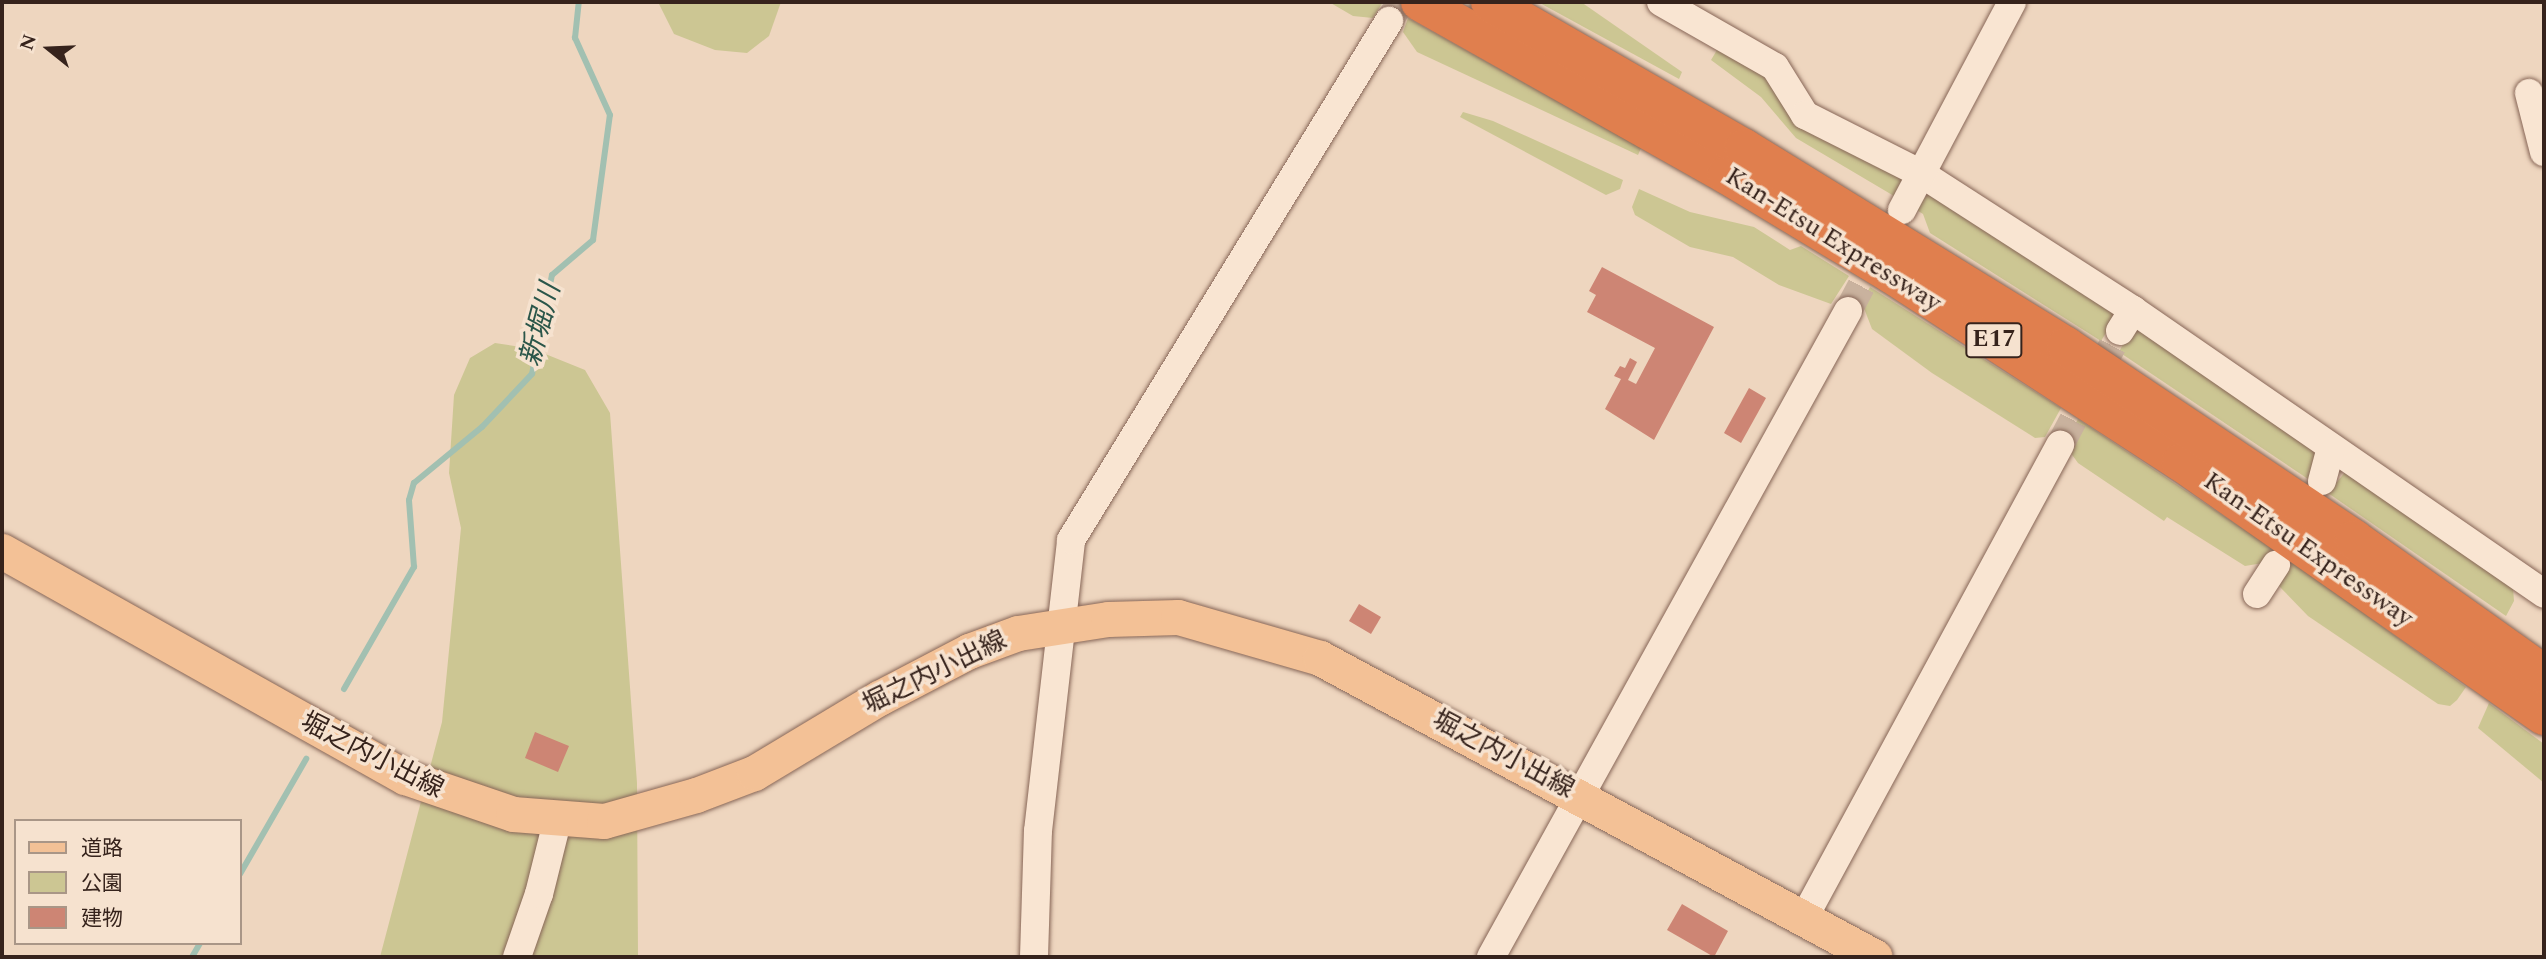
<!DOCTYPE html>
<html>
<head>
<meta charset="utf-8">
<style>
  body { margin:0 }
  #map { position:relative; width:2546px; height:959px; overflow:hidden; background:#eed6bf; font-family:Spectral,"Noto Sans JP",serif }
  div>[style] { position:absolute }
  .green>* { inset:0; background:#ccc693 }
  .stream>* { height:6px; margin:-3px; padding:0 3px; transform-origin:3px; border-radius:3px; background:#a2c0b1 }
  .building>* { inset:0; background:#cd8574 }
  .minor-tunnel>* { height:28px; margin-top:-14px; transform-origin:0; background:repeating-linear-gradient(90deg,#c9b29e 0 28px,transparent 0 42px) }
  .roads { filter:drop-shadow(0 0 2px #876657) drop-shadow(0 0 2px #876657) }
  .minor>* { height:28px; margin:-14px; padding:0 14px; transform-origin:14px; border-radius:14px; background:#f9e5d2 }
  .major>* { height:35px; margin:-17.5px; padding:0 17.5px; transform-origin:17.5px; border-radius:17.5px; background:#f3c196 }
  .highway>* { height:38px; margin:-19px; padding:0 19px; transform-origin:19px; border-radius:19px; background:#e07f4e }
  span { translate:-50% -50%; white-space:nowrap; text-align:center; line-height:1.15; -webkit-text-stroke:7px #f6e2cf; paint-order:stroke }
  .shield-label span { padding:2px 5px; background:#f6e2cf; border:2px solid; border-radius:5px; -webkit-text-stroke-width:0 }
  .shield-label { font-size:24px; color:#36231c; font-weight:700 }
  .street-label { font-size:26px; color:#36231c }
  .water-label { font-size:28px; color:#2b564a; font-style:italic }
  .frame { position:absolute; inset:0; border:4px solid #36231c; pointer-events:none }
  .legend { position:absolute; left:14px; top:819px; width:228px; height:126px; box-sizing:border-box; background:#f6e2cf; border:2px solid #a99687; margin:0; padding:9px 12px; list-style:none; font-size:21px; color:#36231c }
  .legend li { display:flex; align-items:center; gap:14px; height:35px }
  .legend b { width:35px; border:2px solid #a99687 }
  .north { position:absolute; left:14px; top:14px; width:70px; height:70px; -webkit-text-stroke:5px #f6e2cf; paint-order:stroke; rotate:288deg; font-size:19px; font-weight:700; line-height:28px; text-align:center; color:#36231c }
  .north::after { content:''; display:block; margin:auto; width:24px; height:32px; background:#36231c; clip-path:polygon(50% 0,100% 100%,50% 72%,0 100%) }
</style>
</head>
<body>
<div id="map">
  <div class="green">
    <div style="clip-path:polygon(658px 2px,781px 2px,769px 36px,747px 53px,715px 50px,674px 34px)"></div>
    <div style="clip-path:polygon(1329px 2px,1383px 2px,1373px 18px,1353px 16px)"></div>
    <div style="clip-path:polygon(1538px 2px,1581px 2px,1682px 72px,1679px 79px)"></div>
    <div style="clip-path:polygon(1408px 18px,1641px 148px,1638px 155px,1417px 52px,1403px 32px)"></div>
    <div style="clip-path:polygon(1728px 43px,1903px 177px,1894px 196px,1796px 138px,1761px 97px,1711px 60px,1720px 45px)"></div>
    <div style="clip-path:polygon(1463px 112px,1493px 121px,1623px 180px,1620px 189px,1606px 195px,1460px 117px)"></div>
    <div style="clip-path:polygon(1639px 189px,1690px 212px,1754px 227px,1790px 250px,1801px 246px,1849px 276px,1831px 304px,1779px 285px,1733px 257px,1690px 247px,1635px 215px,1632px 207px)"></div>
    <div style="clip-path:polygon(1929px 193px,2120px 310px,2101px 341px,1930px 233px,1923px 214px,1915px 209px)"></div>
    <div style="clip-path:polygon(1870px 287px,2061px 408px,2045px 437px,2035px 438px,1932px 373px,1872px 329px,1862px 303px)"></div>
    <div style="clip-path:polygon(2139px 323px,2312px 442px,2319px 457px,2308px 479px,2119px 352px,2132px 327px)"></div>
    <div style="clip-path:polygon(495px 343px,533px 349px,585px 370px,610px 413px,637px 783px,638px 957px,380px 957px,442px 722px,461px 528px,449px 473px,454px 395px,470px 358px)"></div>
    <div style="clip-path:polygon(2078px 419px,2272px 548px,2263px 563px,2245px 566px,2167px 517px,2164px 521px,2078px 463px,2065px 445px)"></div>
    <div style="clip-path:polygon(2346px 471px,2513px 588px,2514px 601px,2506px 616px,2328px 493px)"></div>
    <div style="clip-path:polygon(2290px 560px,2466px 687px,2457px 700px,2450px 706px,2438px 704px,2308px 616px,2279px 586px)"></div>
    <div style="clip-path:polygon(2489px 703px,2544px 744px,2544px 783px,2478px 728px)"></div>
  </div>
  <div class="stream">
    <div style="left:344px;top:689px;width:141px;rotate:-60.2deg"></div>
    <div style="left:414px;top:567px;width:67px;rotate:-94.3deg"></div>
    <div style="left:409px;top:500px;width:18px;rotate:-74deg"></div>
    <div style="left:414px;top:483px;width:88px;rotate:-39.5deg"></div>
    <div style="left:482px;top:427px;width:73px;rotate:-46.7deg"></div>
    <div style="left:532px;top:374px;width:101px;rotate:-78.6deg"></div>
    <div style="left:552px;top:275px;width:54px;rotate:-40.5deg"></div>
    <div style="left:593px;top:240px;width:126px;rotate:-82.3deg"></div>
    <div style="left:610px;top:115px;width:85px;rotate:-114.4deg"></div>
    <div style="left:575px;top:38px;width:36px;rotate:-84deg"></div>
    <div style="left:240px;top:874px;width:133px;rotate:-60.1deg"></div>
    <div style="left:192px;top:957px;width:16px;rotate:-60deg"></div>
  </div>
  <div class="building">
    <div style="clip-path:polygon(1602px 267px,1714px 327px,1654px 440px,1605px 409px,1621px 379px,1614px 376px,1620px 366px,1625px 368px,1630px 358px,1637px 362px,1628px 380px,1636px 384px,1655px 348px,1587px 312px,1596px 295px,1589px 291px)"></div>
    <div style="clip-path:polygon(1749px 388px,1766px 398px,1741px 443px,1724px 433px)"></div>
    <div style="clip-path:polygon(1359px 604px,1381px 617px,1371px 634px,1349px 621px)"></div>
    <div style="clip-path:polygon(535px 732px,569px 746px,558px 772px,525px 758px)"></div>
    <div style="clip-path:polygon(1682px 904px,1728px 931px,1714px 957px,1667px 930px)"></div>
  </div>
  <div class="minor-tunnel">
    <div style="left:1389px;top:21px;width:22px;rotate:-58deg"></div>
    <div style="left:1848px;top:311px;width:70px;rotate:-62deg"></div>
    <div style="left:2060px;top:445px;width:129px;rotate:-62.2deg"></div>
  </div>
  <div class="roads">
    <div class="minor">
      <div style="left:1661px;top:2px;width:131px;rotate:29.7deg"></div>
      <div style="left:1775px;top:67px;width:57px;rotate:58deg"></div>
      <div style="left:1805px;top:115px;width:131px;rotate:26.8deg"></div>
      <div style="left:1922px;top:174px;width:251px;rotate:32.8deg"></div>
      <div style="left:2133px;top:310px;width:500px;rotate:34.6deg"></div>
      <div style="left:2529px;top:93px;width:61px;rotate:75.7deg"></div>
      <div style="left:1902px;top:210px;width:235px;rotate:-62.1deg"></div>
      <div style="left:2120px;top:331px;width:25px;rotate:-58deg"></div>
      <div style="left:2322px;top:481px;width:35px;rotate:-75deg"></div>
      <div style="left:2257px;top:594px;width:35px;rotate:-57deg"></div>
      <div style="left:1805px;top:916px;width:536px;rotate:-61.57deg"></div>
      <div style="left:517px;top:957px;width:67px;rotate:-70.8deg"></div>
      <div style="left:539px;top:894px;width:78px;rotate:-76deg"></div>
      <div style="left:1034px;top:957px;width:126px;rotate:-88.2deg"></div>
      <div style="left:1038px;top:831px;width:293px;rotate:-83.5deg"></div>
      <div style="left:1071px;top:540px;width:609px;rotate:-58.5deg"></div>
      <div style="left:1491px;top:957px;width:738px;rotate:-61.07deg"></div>
    </div>
    <div class="major">
      <div style="left:2px;top:551px;width:462px;rotate:29.3deg"></div>
      <div style="left:405px;top:777px;width:114px;rotate:18.9deg"></div>
      <div style="left:513px;top:814px;width:91px;rotate:4.4deg"></div>
      <div style="left:604px;top:821px;width:96px;rotate:-15.8deg"></div>
      <div style="left:696px;top:795px;width:62px;rotate:-20.8deg"></div>
      <div style="left:754px;top:773px;width:146px;rotate:-31deg"></div>
      <div style="left:879px;top:698px;width:102px;rotate:-27.6deg"></div>
      <div style="left:969px;top:651px;width:52px;rotate:-20.2deg"></div>
      <div style="left:1018px;top:633px;width:91px;rotate:-8.8deg"></div>
      <div style="left:1108px;top:619px;width:70px;rotate:-1.6deg"></div>
      <div style="left:1178px;top:617px;width:148px;rotate:16.1deg"></div>
      <div style="left:1320px;top:658px;width:630px;rotate:28.31deg"></div>
    </div>
    <div class="highway">
      <div style="left:1420px;top:2px;width:352px;rotate:29.4deg"></div>
      <div style="left:1727px;top:175px;width:192px;rotate:31.1deg"></div>
      <div style="left:1891px;top:274px;width:346px;rotate:33deg"></div>
      <div style="left:2181px;top:462px;width:443px;rotate:35deg"></div>
      <div style="left:1490px;top:2px;width:293px;rotate:29.9deg"></div>
      <div style="left:1744px;top:148px;width:378px;rotate:31.6deg"></div>
      <div style="left:2066px;top:346px;width:347px;rotate:33.8deg"></div>
      <div style="left:2354px;top:539px;width:233px;rotate:35.4deg"></div>
    </div>
  </div>
  <div class="shield-label">
    <span style="left:1994px;top:340px">E17</span>
  </div>
  <div class="street-label">
    <span style="left:1833px;top:240px;rotate:32deg">Kan-Etsu Expressway</span>
    <span style="left:2308px;top:550px;rotate:35deg">Kan-Etsu Expressway</span>
    <span style="left:935px;top:673px;rotate:-26deg">堀之内小出線</span>
    <span style="left:1503px;top:755px;rotate:28deg">堀之内小出線</span>
    <span style="left:372px;top:756px;rotate:27deg">堀之内小出線</span>
  </div>
  <div class="water-label">
    <span style="left:541px;top:325px;rotate:-75deg">新堀川</span>
  </div>
  <div class="frame"></div>
  <ul class="legend">
  <li><b style="height:9px;background:#f3c196"></b>道路</li>
  <li><b style="height:19px;background:#ccc693"></b>公園</li>
  <li><b style="height:19px;background:#cd8574"></b>建物</li>
  </ul>
  <div class="north">N</div>
</div>
</body>
</html>
